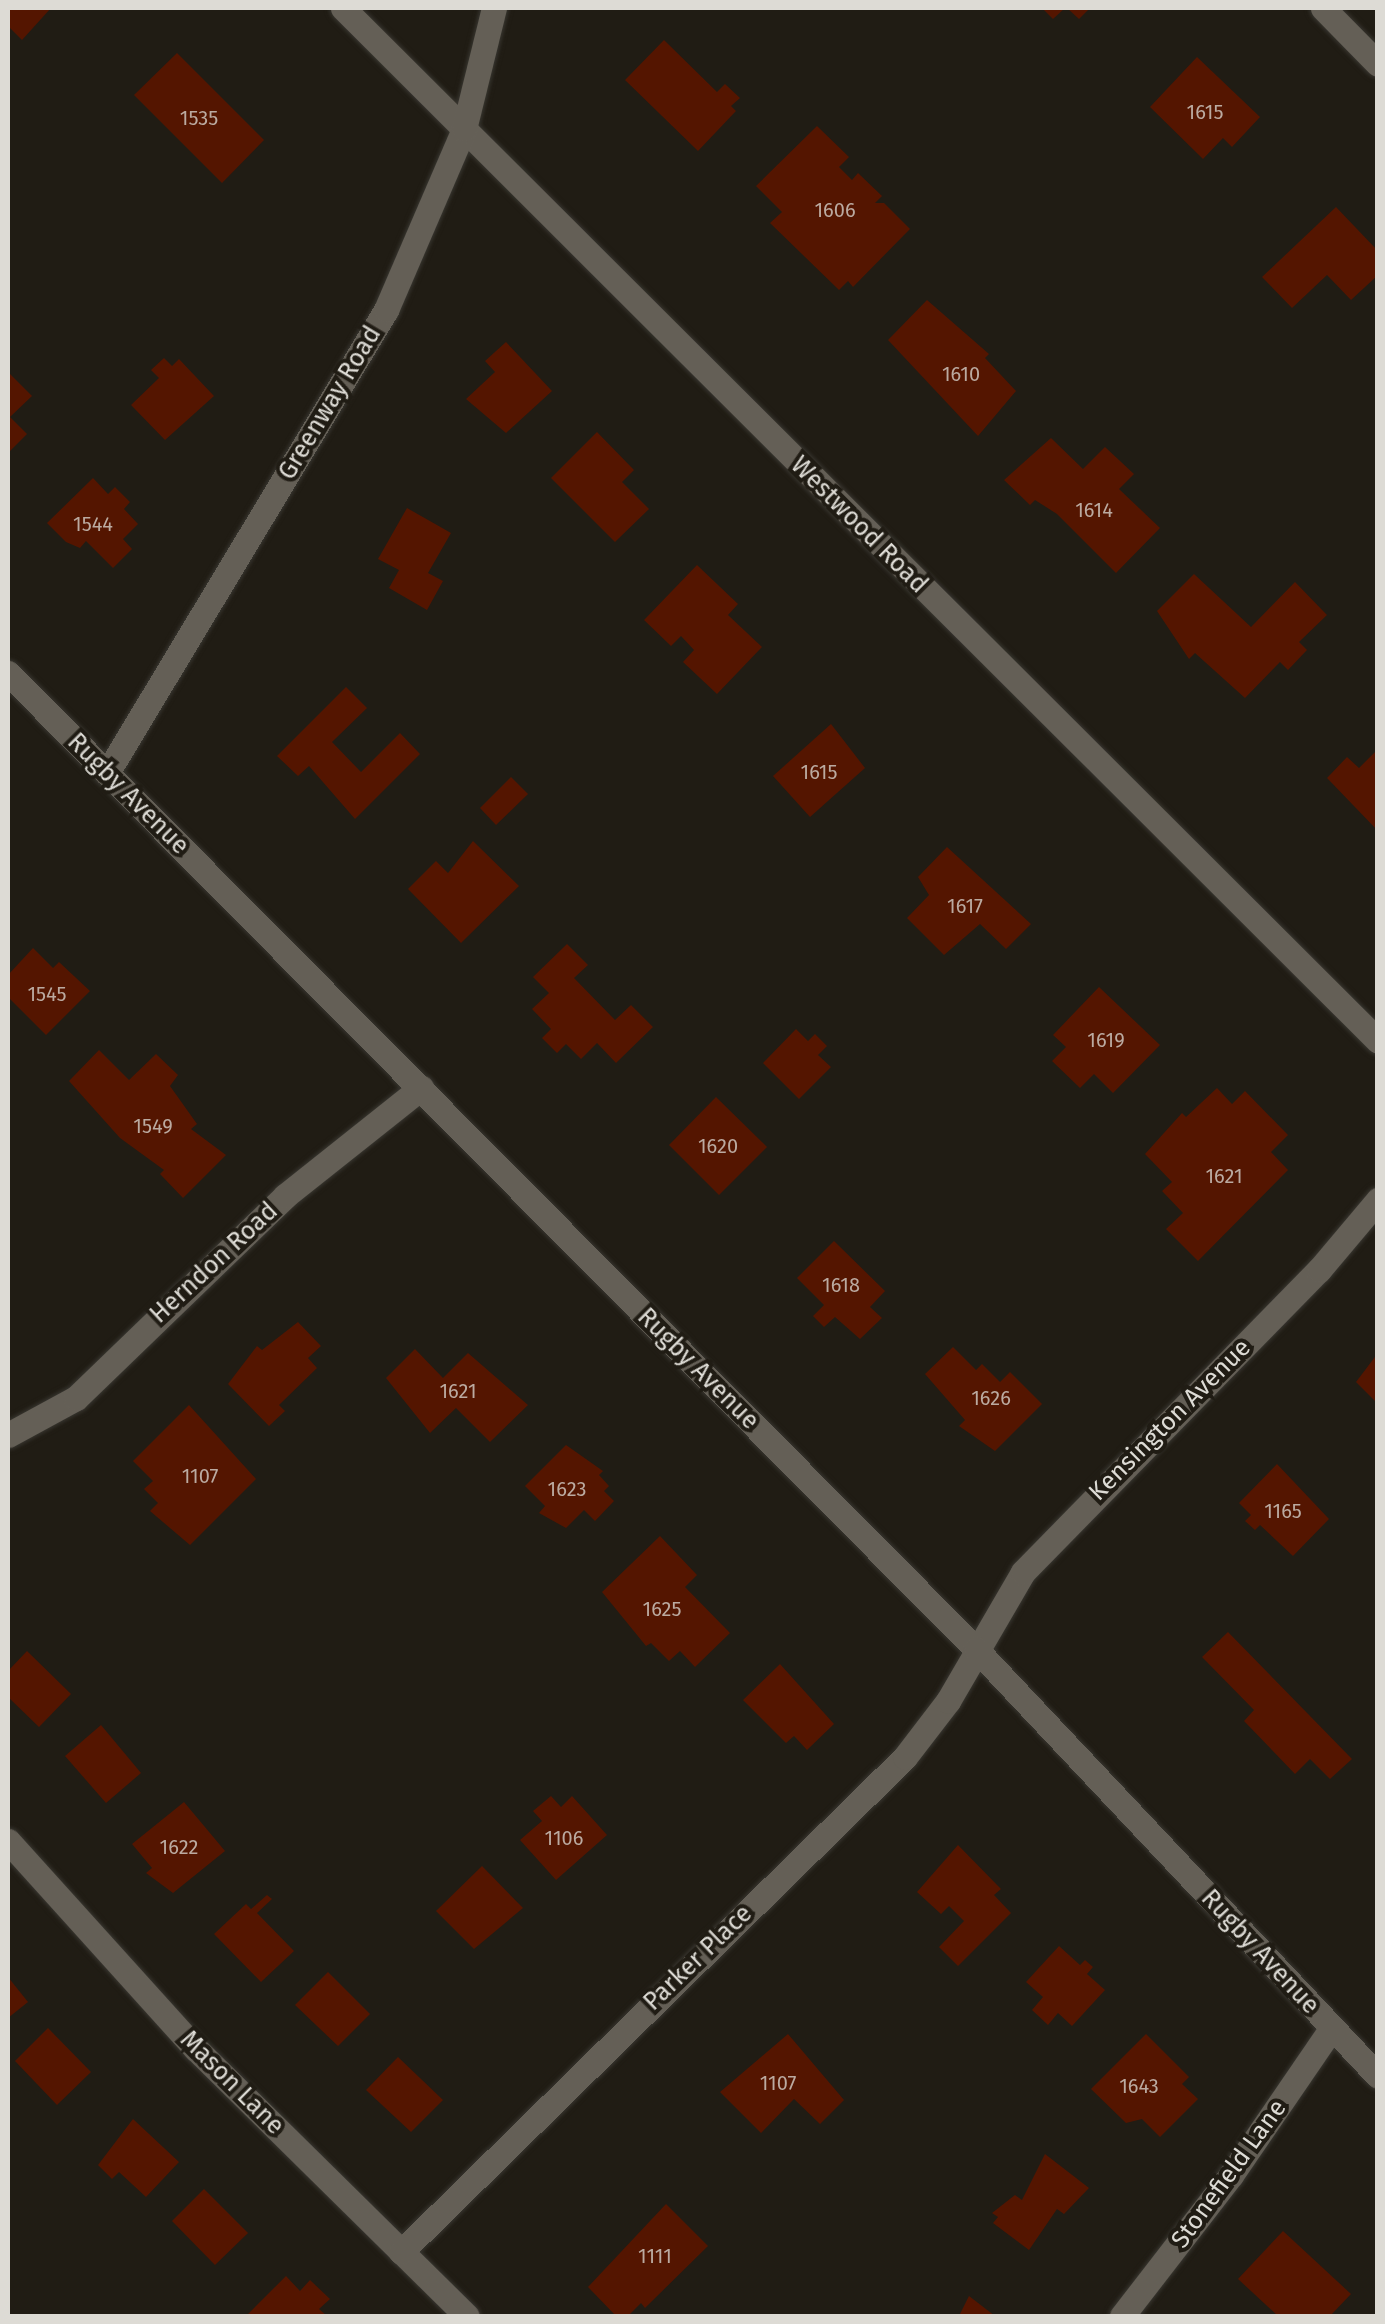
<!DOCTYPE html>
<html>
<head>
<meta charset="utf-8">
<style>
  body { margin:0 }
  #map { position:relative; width:1385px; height:2324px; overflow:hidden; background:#201c14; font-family:"Fira Sans",sans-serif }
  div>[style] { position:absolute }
  .building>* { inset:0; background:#541500 }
  .roads { filter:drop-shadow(0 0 2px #383630) drop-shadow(0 0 2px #383630) }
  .street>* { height:25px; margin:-12.5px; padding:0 12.5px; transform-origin:12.5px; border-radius:12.5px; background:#645f56 }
  .secondary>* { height:25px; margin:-12.5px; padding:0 12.5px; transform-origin:12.5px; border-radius:12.5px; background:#645f56 }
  span { translate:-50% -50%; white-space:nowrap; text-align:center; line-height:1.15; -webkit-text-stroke:8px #201c14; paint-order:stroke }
  .number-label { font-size:20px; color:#bbaaa0 }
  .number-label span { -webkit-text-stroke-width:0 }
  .street-label { font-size:25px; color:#dddbd5 }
  .frame { position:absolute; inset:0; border:10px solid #dddbd5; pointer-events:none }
</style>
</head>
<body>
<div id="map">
  <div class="building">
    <div style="clip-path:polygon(8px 8px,51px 8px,22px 40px,8px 26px)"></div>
    <div style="clip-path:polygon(1042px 8px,1065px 8px,1053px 19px)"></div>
    <div style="clip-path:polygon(1067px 8px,1090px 8px,1079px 19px)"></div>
    <div style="clip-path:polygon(664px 40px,717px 92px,725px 84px,740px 98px,731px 106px,736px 111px,698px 151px,625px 80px)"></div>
    <div style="clip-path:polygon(177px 53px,264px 140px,222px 183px,134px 95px)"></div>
    <div style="clip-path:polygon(1197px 57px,1260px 117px,1232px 147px,1223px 138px,1203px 159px,1150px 107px)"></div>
    <div style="clip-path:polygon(817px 126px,849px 157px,839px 167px,852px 180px,858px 173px,882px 196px,875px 203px,884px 203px,910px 229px,853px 287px,848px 281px,839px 290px,770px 223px,782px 212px,756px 186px)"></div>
    <div style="clip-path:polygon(1336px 207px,1378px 251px,1378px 275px,1351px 300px,1327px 275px,1292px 308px,1262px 277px)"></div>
    <div style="clip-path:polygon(927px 300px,989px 354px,985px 358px,1016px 391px,978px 436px,888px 340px)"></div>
    <div style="clip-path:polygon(506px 342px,552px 391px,506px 433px,466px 399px,495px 372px,485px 361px)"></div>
    <div style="clip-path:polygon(164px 358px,172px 366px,179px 359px,214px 396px,165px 440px,131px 405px,159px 378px,151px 370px)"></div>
    <div style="clip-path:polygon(8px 372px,32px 396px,10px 417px,27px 434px,8px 453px)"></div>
    <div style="clip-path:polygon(597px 432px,634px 470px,622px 482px,649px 509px,615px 542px,551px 478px)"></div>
    <div style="clip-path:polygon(1051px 438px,1083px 469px,1105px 447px,1134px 474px,1119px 489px,1160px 528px,1116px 573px,1057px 514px,1035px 500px,1030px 505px,1004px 480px)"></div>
    <div style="clip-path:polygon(93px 478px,108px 494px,115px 487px,130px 502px,124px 509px,138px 524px,123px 539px,132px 549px,113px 568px,86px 541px,80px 548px,66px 542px,47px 523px)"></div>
    <div style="clip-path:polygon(407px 508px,451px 533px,428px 573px,443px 581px,427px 610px,389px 588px,399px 570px,378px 559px)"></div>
    <div style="clip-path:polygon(697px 565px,738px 604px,728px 615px,762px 647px,717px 694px,683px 662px,694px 650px,681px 636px,671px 646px,644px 620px)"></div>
    <div style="clip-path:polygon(1194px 574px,1251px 627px,1295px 582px,1327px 615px,1299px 642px,1307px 650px,1288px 670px,1280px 662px,1245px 698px,1195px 653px,1189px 659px,1157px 611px)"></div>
    <div style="clip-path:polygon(346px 687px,367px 708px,332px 742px,361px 772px,400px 733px,420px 754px,355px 819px,309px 766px,298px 776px,277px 756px)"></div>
    <div style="clip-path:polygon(831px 724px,865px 768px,810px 817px,773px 776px)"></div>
    <div style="clip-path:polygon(1378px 749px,1378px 831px,1327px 778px,1347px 757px,1359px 768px)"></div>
    <div style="clip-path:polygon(511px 777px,528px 794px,496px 825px,480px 808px)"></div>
    <div style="clip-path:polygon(473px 841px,519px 886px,461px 943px,408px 889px,436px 861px,448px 873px)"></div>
    <div style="clip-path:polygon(947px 847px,1031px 924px,1006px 949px,980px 924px,944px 955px,907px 918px,929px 895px,918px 877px)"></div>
    <div style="clip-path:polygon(567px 944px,588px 965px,574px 978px,615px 1020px,631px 1005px,653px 1027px,616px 1063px,597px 1043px,581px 1059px,566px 1044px,557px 1053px,542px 1038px,551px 1029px,532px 1009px,549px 993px,533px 977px)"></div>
    <div style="clip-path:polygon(33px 948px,53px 968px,59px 962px,90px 991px,46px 1035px,8px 997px,8px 975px)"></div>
    <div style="clip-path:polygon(1099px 987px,1160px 1045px,1113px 1093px,1094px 1074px,1080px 1088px,1052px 1061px,1066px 1047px,1053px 1035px)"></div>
    <div style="clip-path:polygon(796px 1029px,808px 1041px,815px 1034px,827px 1046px,818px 1055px,831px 1067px,799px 1099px,763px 1063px)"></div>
    <div style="clip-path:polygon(99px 1050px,129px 1080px,156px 1054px,178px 1075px,170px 1086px,197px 1124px,191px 1129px,226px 1155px,183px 1198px,160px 1174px,164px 1170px,120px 1138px,69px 1081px)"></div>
    <div style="clip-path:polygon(1217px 1088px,1232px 1104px,1245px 1091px,1288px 1135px,1271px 1152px,1288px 1170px,1198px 1261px,1166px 1229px,1183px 1213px,1162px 1191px,1172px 1182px,1145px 1154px,1182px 1113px,1186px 1117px)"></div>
    <div style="clip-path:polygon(716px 1097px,767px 1147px,719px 1195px,669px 1145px)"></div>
    <div style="clip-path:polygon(834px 1241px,885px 1291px,870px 1307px,882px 1318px,860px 1339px,835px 1317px,824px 1327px,813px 1316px,824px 1305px,797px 1278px)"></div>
    <div style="clip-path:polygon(298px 1322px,321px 1346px,308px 1358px,317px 1368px,279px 1405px,285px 1411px,269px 1426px,228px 1384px,257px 1346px,262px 1350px)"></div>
    <div style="clip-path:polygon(953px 1347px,976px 1370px,982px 1364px,1000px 1382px,1010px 1372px,1042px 1404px,995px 1451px,959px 1426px,965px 1420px,925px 1374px)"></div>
    <div style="clip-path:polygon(415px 1349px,443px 1378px,468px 1353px,528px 1405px,490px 1442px,456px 1408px,430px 1433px,386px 1378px)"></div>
    <div style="clip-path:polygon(1378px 1353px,1378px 1404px,1356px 1382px)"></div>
    <div style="clip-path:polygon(189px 1405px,256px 1479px,190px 1545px,150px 1511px,158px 1503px,144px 1489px,153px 1481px,133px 1461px)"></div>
    <div style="clip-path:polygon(566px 1445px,603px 1471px,599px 1475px,609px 1486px,604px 1491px,614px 1501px,595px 1521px,584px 1510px,566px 1528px,539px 1513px,545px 1506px,525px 1486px)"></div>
    <div style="clip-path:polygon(1277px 1464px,1329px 1519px,1293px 1556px,1260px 1525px,1255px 1530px,1245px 1521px,1251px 1515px,1239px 1503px)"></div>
    <div style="clip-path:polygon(660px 1536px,697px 1575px,685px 1587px,730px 1633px,695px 1667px,680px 1651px,669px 1661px,651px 1643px,646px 1646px,602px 1592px)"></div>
    <div style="clip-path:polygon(1228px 1632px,1352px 1759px,1330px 1779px,1310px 1759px,1295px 1774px,1244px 1721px,1254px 1710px,1202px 1657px)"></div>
    <div style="clip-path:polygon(27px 1651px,71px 1694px,39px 1727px,8px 1697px,8px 1671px)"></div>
    <div style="clip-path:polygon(780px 1664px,834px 1724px,807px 1750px,794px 1736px,786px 1743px,743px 1700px)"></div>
    <div style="clip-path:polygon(101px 1725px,141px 1773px,106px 1803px,65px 1756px)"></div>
    <div style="clip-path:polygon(551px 1796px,561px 1807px,572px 1796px,607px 1835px,556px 1880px,520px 1840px,542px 1821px,533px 1811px)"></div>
    <div style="clip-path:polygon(184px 1802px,225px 1851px,173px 1893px,146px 1873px,152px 1868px,132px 1844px)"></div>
    <div style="clip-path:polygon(958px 1845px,1001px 1889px,994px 1895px,1011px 1913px,958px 1966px,939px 1947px,964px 1921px,949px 1906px,941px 1914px,917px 1892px)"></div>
    <div style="clip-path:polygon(482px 1866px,523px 1908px,474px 1949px,436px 1911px)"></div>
    <div style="clip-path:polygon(267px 1895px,272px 1899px,257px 1913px,294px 1951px,261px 1982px,214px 1934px,246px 1904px,251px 1909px)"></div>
    <div style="clip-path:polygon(1059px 1946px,1080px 1965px,1085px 1960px,1093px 1967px,1087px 1974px,1105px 1990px,1072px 2026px,1058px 2013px,1048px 2025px,1032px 2010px,1043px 1997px,1026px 1982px)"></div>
    <div style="clip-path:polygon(328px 1972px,370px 2014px,338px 2046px,295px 2005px)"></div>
    <div style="clip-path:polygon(8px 1977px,28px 2002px,8px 2018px)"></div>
    <div style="clip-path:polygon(48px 2028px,91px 2072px,57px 2105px,15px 2061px)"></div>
    <div style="clip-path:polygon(788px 2034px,844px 2100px,820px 2124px,794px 2099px,761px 2133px,720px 2092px)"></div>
    <div style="clip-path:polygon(1146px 2034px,1189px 2077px,1182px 2084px,1198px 2099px,1160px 2137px,1142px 2119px,1126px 2123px,1091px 2089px)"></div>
    <div style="clip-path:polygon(398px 2057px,443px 2100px,411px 2132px,366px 2090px)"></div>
    <div style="clip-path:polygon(133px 2119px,179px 2162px,146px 2197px,119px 2172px,112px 2179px,98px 2165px)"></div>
    <div style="clip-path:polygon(1045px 2154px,1089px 2188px,1064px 2214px,1057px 2209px,1029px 2250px,993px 2223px,998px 2217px,992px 2213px,1015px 2195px,1022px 2200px)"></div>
    <div style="clip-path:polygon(204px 2189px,248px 2233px,215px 2265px,172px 2221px)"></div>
    <div style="clip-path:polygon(666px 2204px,708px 2246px,645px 2308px,641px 2303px,628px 2316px,616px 2316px,588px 2287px)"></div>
    <div style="clip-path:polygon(1283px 2231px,1351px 2294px,1330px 2316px,1278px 2316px,1238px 2279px)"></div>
    <div style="clip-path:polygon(286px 2276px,300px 2291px,310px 2280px,330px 2299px,319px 2309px,327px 2316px,246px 2316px)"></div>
    <div style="clip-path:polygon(969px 2296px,995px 2316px,959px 2316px)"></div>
  </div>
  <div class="roads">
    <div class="street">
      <div style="left:343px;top:8px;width:1462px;rotate:44.94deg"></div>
      <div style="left:1323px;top:8px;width:78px;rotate:45.5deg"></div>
      <div style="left:107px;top:773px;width:541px;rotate:-58.93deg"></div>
      <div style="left:386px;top:310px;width:197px;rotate:-66.7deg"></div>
      <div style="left:464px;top:129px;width:125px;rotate:-76.1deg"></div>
      <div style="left:8px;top:1435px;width:77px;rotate:-28.6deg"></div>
      <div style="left:76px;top:1398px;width:291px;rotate:-44deg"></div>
      <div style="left:285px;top:1196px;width:174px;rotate:-38.5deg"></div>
      <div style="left:8px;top:1841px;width:280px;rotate:47.9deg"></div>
      <div style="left:196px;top:2049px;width:380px;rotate:44.6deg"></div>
      <div style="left:401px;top:2252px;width:706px;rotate:-44.48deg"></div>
      <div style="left:905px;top:1757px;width:71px;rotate:-52.5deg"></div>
      <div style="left:948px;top:1701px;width:149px;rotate:-59.8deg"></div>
      <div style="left:1023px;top:1572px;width:423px;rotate:-45.6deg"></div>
      <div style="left:1319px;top:1270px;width:92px;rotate:-49.9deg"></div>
      <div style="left:1122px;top:2316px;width:178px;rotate:-52.3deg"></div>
      <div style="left:1231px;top:2175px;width:177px;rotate:-55.6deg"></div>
    </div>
    <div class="secondary">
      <div style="left:8px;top:673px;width:1375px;rotate:45.24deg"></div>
      <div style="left:976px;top:1649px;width:586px;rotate:46.73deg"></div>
    </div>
  </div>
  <div class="number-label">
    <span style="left:1205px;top:112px">1615</span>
    <span style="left:199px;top:118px">1535</span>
    <span style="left:835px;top:210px">1606</span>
    <span style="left:961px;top:374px">1610</span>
    <span style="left:1094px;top:510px">1614</span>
    <span style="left:93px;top:524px">1544</span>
    <span style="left:819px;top:772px">1615</span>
    <span style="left:965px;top:906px">1617</span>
    <span style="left:47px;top:994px">1545</span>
    <span style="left:1106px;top:1040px">1619</span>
    <span style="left:153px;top:1126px">1549</span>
    <span style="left:718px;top:1146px">1620</span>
    <span style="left:1224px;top:1176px">1621</span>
    <span style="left:841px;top:1285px">1618</span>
    <span style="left:458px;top:1391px">1621</span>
    <span style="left:991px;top:1398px">1626</span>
    <span style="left:200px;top:1476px">1107</span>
    <span style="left:567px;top:1489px">1623</span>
    <span style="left:1283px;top:1511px">1165</span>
    <span style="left:662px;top:1609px">1625</span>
    <span style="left:564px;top:1838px">1106</span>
    <span style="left:179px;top:1847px">1622</span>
    <span style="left:778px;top:2083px">1107</span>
    <span style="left:1139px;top:2086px">1643</span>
    <span style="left:655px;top:2256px">1111</span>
  </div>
  <div class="street-label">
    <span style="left:330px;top:403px;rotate:-59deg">Greenway Road</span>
    <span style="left:859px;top:525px;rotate:45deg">Westwood Road</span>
    <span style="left:128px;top:794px;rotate:45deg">Rugby Avenue</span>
    <span style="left:214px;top:1263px;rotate:-43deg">Herndon Road</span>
    <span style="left:698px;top:1369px;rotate:45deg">Rugby Avenue</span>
    <span style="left:1170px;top:1420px;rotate:-45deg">Kensington Avenue</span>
    <span style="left:1260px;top:1952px;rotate:47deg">Rugby Avenue</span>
    <span style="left:698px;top:1958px;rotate:-44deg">Parker Place</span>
    <span style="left:232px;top:2083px;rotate:45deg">Mason Lane</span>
    <span style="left:1229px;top:2174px;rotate:-54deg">Stonefield Lane</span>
  </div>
  <div class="frame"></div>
</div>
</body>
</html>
